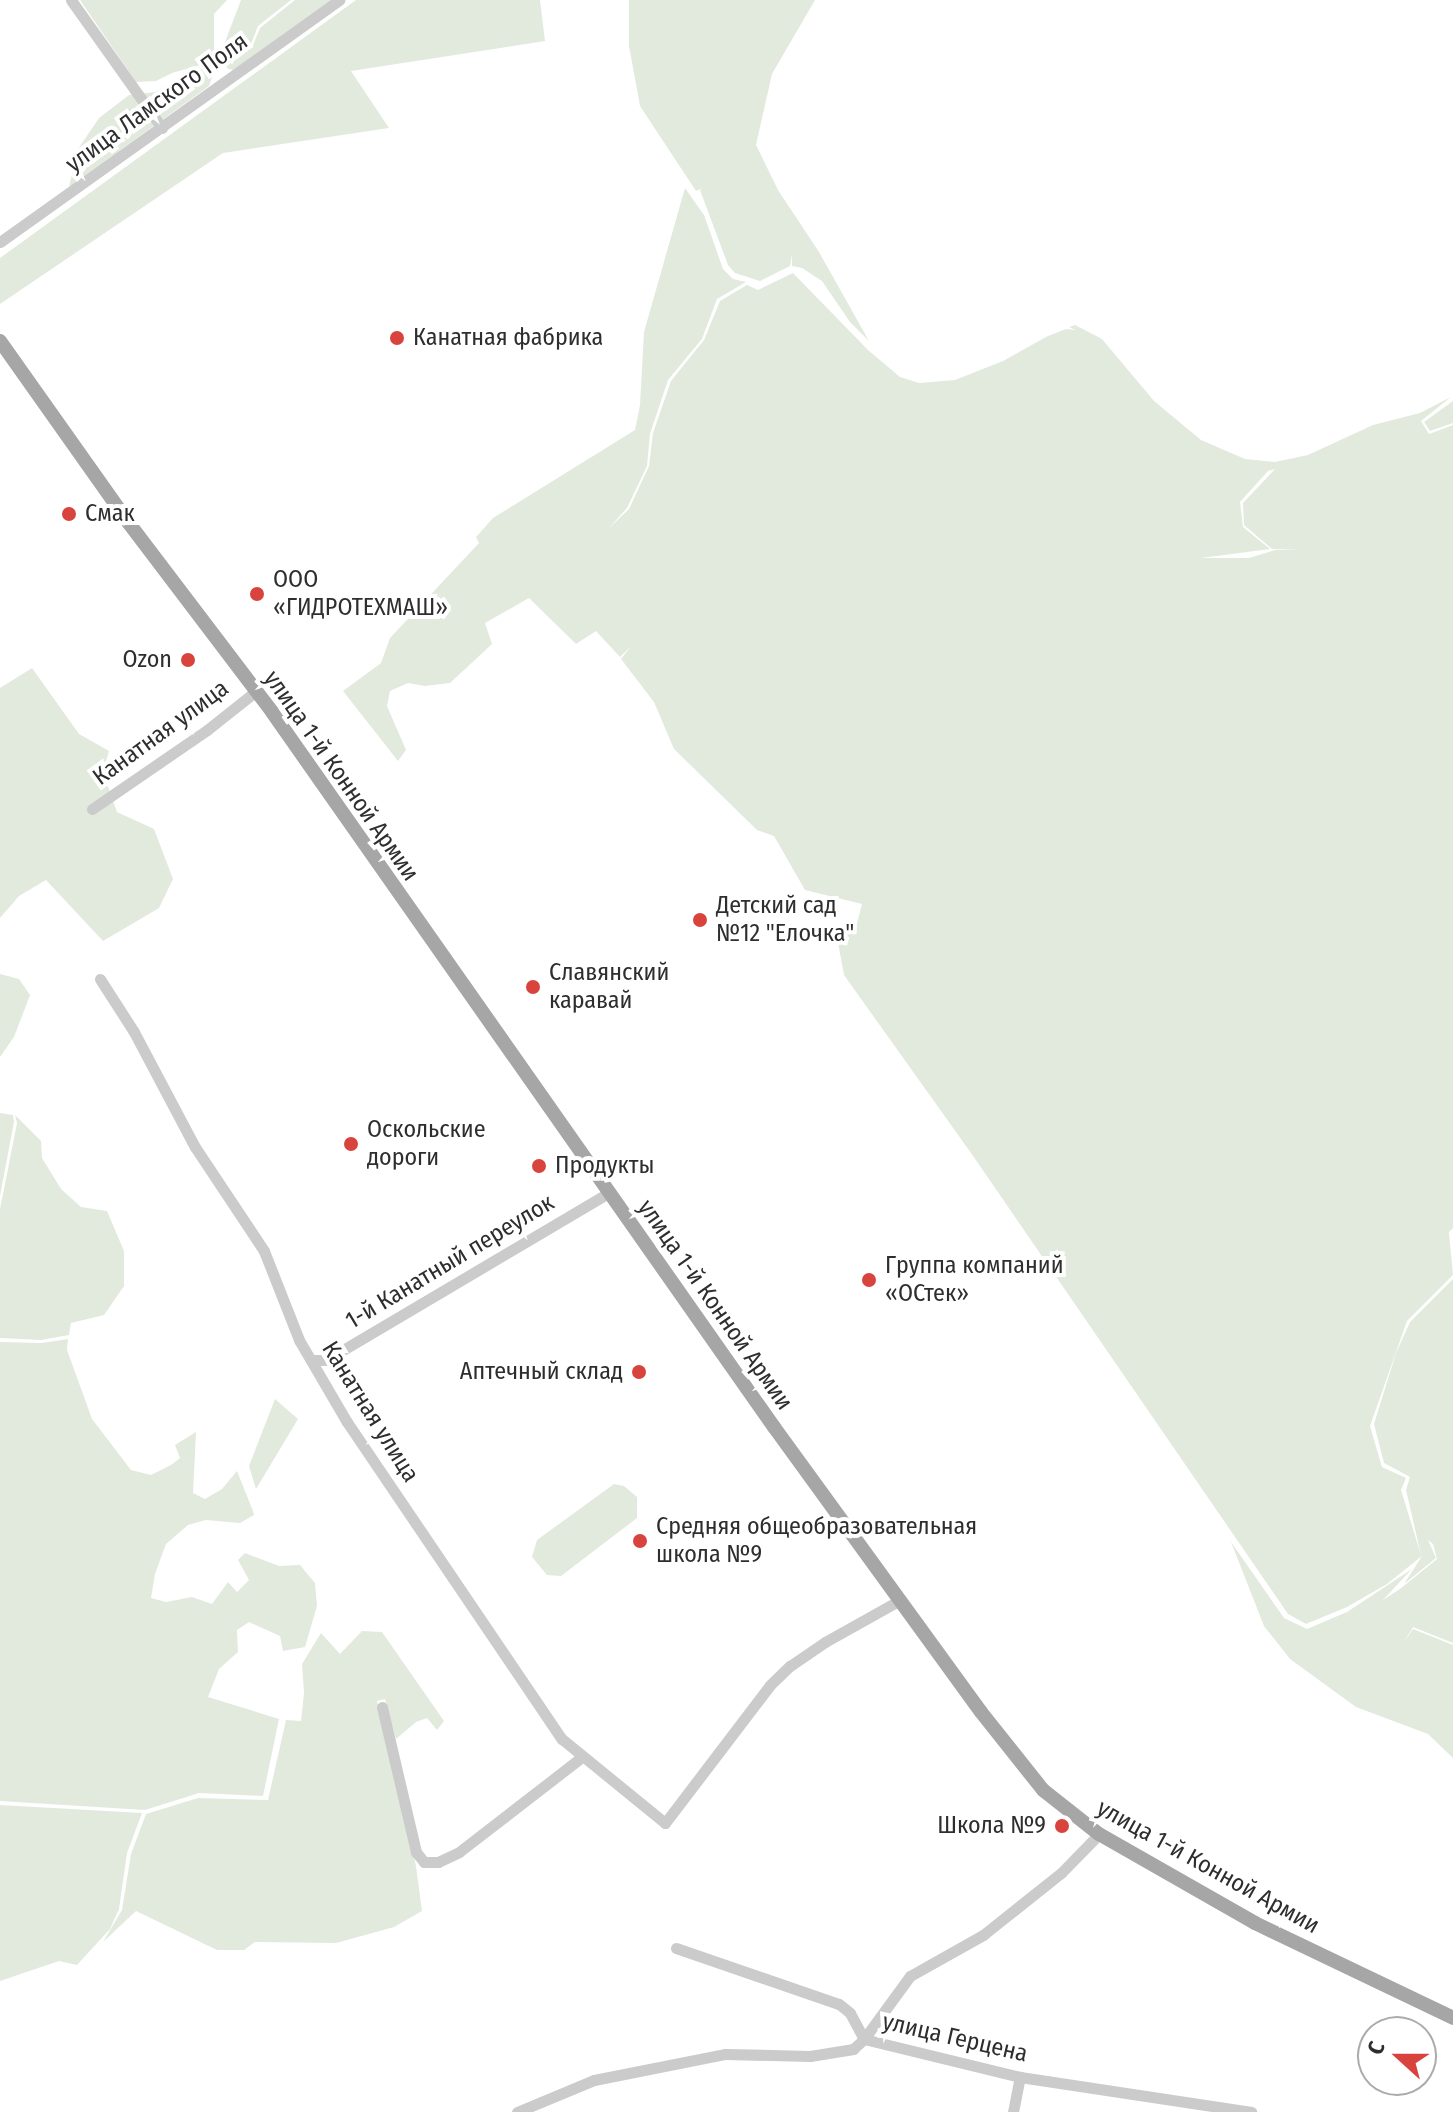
<!DOCTYPE html>
<html>
<head>
<meta charset="utf-8">
<style>
  body { margin:0 }
  #map { position:relative; width:1453px; height:2112px; overflow:hidden; background:#fff; font-family:"Fira Sans Condensed",sans-serif }
  div>[style] { position:absolute }
  .green>* { inset:0; background:#e2eadd }
  .minor>* { height:11px; margin:-5.5px; padding:0 5.5px; transform-origin:5.5px; border-radius:5.5px; background:#cbcbcb }
  .major>* { height:14px; margin:-7px; padding:0 7px; transform-origin:7px; border-radius:7px; background:#a6a6a6 }
  .dots>* { width:22px; height:22px; translate:-50% -50%; box-sizing:border-box; border:4px solid #fff; border-radius:50% }
  span { translate:-50% -50%; white-space:nowrap; text-align:center; line-height:1.15; -webkit-text-stroke:8px #fff; paint-order:stroke }
  .street-label { font-size:24px; color:#2e2e2e }
  .poi-label { font-size:24px; color:#2e2e2e }
  .left { translate:0 -50%; text-align:left }
  .right { translate:-100% -50%; text-align:right }
  .north { position:absolute; left:1357px; top:2016px; width:80px; height:80px; box-sizing:border-box; background:#fff; border:2px solid #ababab; border-radius:50%; rotate:291deg; font-size:22px; font-weight:700; line-height:32px; text-align:center; color:#2e2e2e }
  .north::after { content:''; display:block; margin:auto; width:28px; height:36px; background:#d8443d; clip-path:polygon(50% 0,100% 100%,50% 72%,0 100%) }
</style>
</head>
<body>
<div id="map">
  <div class="green">
    <div style="clip-path:polygon(80px 0,227px 0,214px 14px,214px 61px,172px 73px,156px 81px,136px 82px)"></div>
    <div style="clip-path:polygon(241px 0,291px 0,258px 26px,251px 44px,224px 64px,225px 42px)"></div>
    <div style="clip-path:polygon(295px 0,332px 0,234px 70px,228px 69px,226px 66px,253px 45px,260px 28px)"></div>
    <div style="clip-path:polygon(356px 0,540px 0,545px 41px,351px 71px,389px 128px,223px 153px,0 304px,0 258px)"></div>
    <div style="clip-path:polygon(629px 0,815px 0,772px 74px,756px 145px,778px 190px,819px 252px,869px 341px,850px 322px,822px 281px,802px 268px,792px 266px,792px 255px,790px 266px,760px 281px,735px 273px,728px 265px,700px 190px,703px 188px,696px 191px,640px 106px,629px 46px)"></div>
    <div style="clip-path:polygon(204px 68px,213px 75px,209px 86px,69px 187px,78px 149px,99px 118px,129px 95px,155px 92px,179px 77px)"></div>
    <div style="clip-path:polygon(evenodd,685px 188px,704px 215px,723px 269px,733px 279px,746px 282px,717px 299px,702px 339px,668px 380px,650px 434px,647px 466px,627px 508px,609px 528px,629px 509px,649px 466px,653px 433px,671px 381px,704px 340px,720px 301px,747px 285px,758px 290px,793px 273px,868px 350px,900px 377px,919px 383px,955px 380px,1003px 361px,1048px 336px,1066px 329px,1076px 330px,1069px 327px,1075px 325px,1102px 339px,1154px 401px,1201px 440px,1245px 459px,1275px 462px,1308px 455px,1373px 425px,1420px 413px,1451px 397px,1421px 421px,1429px 434px,1453px 425px,1453px 1228px,1449px 1232px,1453px 1275px,1407px 1321px,1370px 1426px,1382px 1467px,1406px 1478px,1401px 1490px,1421px 1555px,1406px 1490px,1410px 1477px,1384px 1463px,1374px 1424px,1396px 1353px,1410px 1322px,1453px 1279px,1453px 1643px,1413px 1627px,1404px 1642px,1413px 1629px,1453px 1645px,1453px 1758px,1428px 1734px,1356px 1707px,1290px 1659px,1264px 1626px,1231px 1542px,1284px 1618px,1307px 1629px,1347px 1612px,1412px 1569px,1383px 1600px,1400px 1589px,1437px 1559px,1433px 1544px,1428px 1540px,1436px 1558px,1404px 1584px,1422px 1556px,1387px 1584px,1347px 1607px,1306px 1624px,1288px 1614px,971px 1153px,844px 975px,837px 937px,856px 927px,862px 904px,805px 890px,774px 836px,757px 830px,674px 749px,654px 702px,621px 659px,631px 646px,620px 657px,596px 631px,576px 644px,529px 598px,485px 623px,492px 644px,450px 683px,425px 686px,408px 683px,390px 691px,387px 706px,406px 750px,398px 761px,343px 691px,381px 663px,390px 638px,479px 543px,476px 537px,493px 518px,635px 430px,640px 405px,644px 332px,685px 188px,1275px 469px,1243px 503px,1244px 525px,1272px 549px,1300px 550px,1275px 550px,1249px 558px,1201px 558px,1270px 549px,1243px 527px,1240px 502px,1268px 471px,1275px 469px)"></div>
    <div style="clip-path:polygon(1453px 401px,1453px 423px,1430px 431px,1424px 422px)"></div>
    <div style="clip-path:polygon(32px 668px,79px 734px,109px 751px,103px 772px,117px 812px,154px 829px,173px 879px,159px 908px,103px 941px,46px 880px,19px 896px,0 918px,0 688px)"></div>
    <div style="clip-path:polygon(0 974px,19px 979px,30px 995px,14px 1037px,0 1057px)"></div>
    <div style="clip-path:polygon(0 1113px,13px 1115px,14px 1122px,0 1196px)"></div>
    <div style="clip-path:polygon(15px 1115px,41px 1141px,42px 1158px,61px 1189px,81px 1207px,107px 1211px,124px 1251px,124px 1286px,104px 1315px,71px 1323px,69px 1335px,41px 1340px,0 1338px,0 1209px,17px 1123px)"></div>
    <div style="clip-path:polygon(68px 1339px,67px 1350px,92px 1419px,131px 1470px,151px 1475px,171px 1465px,180px 1458px,175px 1445px,196px 1432px,193px 1493px,205px 1499px,222px 1489px,237px 1471px,253px 1511px,254px 1515px,240px 1523px,206px 1520px,188px 1525px,166px 1544px,155px 1574px,151px 1598px,166px 1602px,192px 1597px,212px 1604px,228px 1582px,237px 1592px,249px 1580px,238px 1560px,245px 1553px,279px 1566px,300px 1565px,315px 1583px,317px 1606px,305px 1647px,283px 1651px,280px 1636px,249px 1622px,237px 1630px,238px 1652px,219px 1669px,208px 1697px,279px 1719px,263px 1796px,199px 1793px,145px 1810px,0 1801px,0 1342px,42px 1343px)"></div>
    <div style="clip-path:polygon(275px 1399px,298px 1419px,256px 1489px,249px 1466px)"></div>
    <div style="clip-path:polygon(614px 1484px,624px 1486px,637px 1497px,637px 1518px,561px 1576px,547px 1575px,532px 1557px,537px 1540px)"></div>
    <div style="clip-path:polygon(362px 1631px,382px 1632px,444px 1721px,437px 1730px,427px 1718px,416px 1722px,396px 1739px,385px 1699px,377px 1701px,416px 1866px,422px 1911px,394px 1927px,336px 1943px,255px 1942px,244px 1950px,217px 1950px,136px 1911px,103px 1942px,122px 1910px,131px 1854px,146px 1814px,198px 1798px,268px 1800px,286px 1720px,301px 1721px,304px 1693px,302px 1664px,321px 1633px,340px 1654px)"></div>
    <div style="clip-path:polygon(0 1805px,142px 1813px,127px 1853px,119px 1909px,110px 1929px,77px 1965px,59px 1961px,0 1981px)"></div>
  </div>
  <div class="minor">
    <div style="left:71px;top:0;width:157px;rotate:54.6deg"></div>
    <div style="left:0;top:242px;width:417px;rotate:-35.5deg"></div>
    <div style="left:92px;top:809px;width:140px;rotate:-34.5deg"></div>
    <div style="left:207px;top:730px;width:63px;rotate:-38.5deg"></div>
    <div style="left:100px;top:979px;width:63px;rotate:57.3deg"></div>
    <div style="left:134px;top:1032px;width:130px;rotate:62.1deg"></div>
    <div style="left:195px;top:1147px;width:125px;rotate:56.4deg"></div>
    <div style="left:264px;top:1251px;width:96px;rotate:68.5deg"></div>
    <div style="left:299px;top:1340px;width:95px;rotate:59.7deg"></div>
    <div style="left:347px;top:1422px;width:383px;rotate:55.9deg"></div>
    <div style="left:562px;top:1739px;width:133px;rotate:39.2deg"></div>
    <div style="left:665px;top:1823px;width:173px;rotate:-52.7deg"></div>
    <div style="left:770px;top:1685px;width:28px;rotate:-44deg"></div>
    <div style="left:790px;top:1666px;width:42px;rotate:-34.4deg"></div>
    <div style="left:825px;top:1642px;width:86px;rotate:-29.2deg"></div>
    <div style="left:312px;top:1360px;width:14px"></div>
    <div style="left:326px;top:1360px;width:328px;rotate:-30.6deg"></div>
    <div style="left:382px;top:1707px;width:149px;rotate:76.8deg"></div>
    <div style="left:416px;top:1852px;width:13px;rotate:51deg"></div>
    <div style="left:424px;top:1862px;width:14px"></div>
    <div style="left:438px;top:1862px;width:23px;rotate:-25deg"></div>
    <div style="left:459px;top:1852px;width:155px;rotate:-37.7deg"></div>
    <div style="left:676px;top:1948px;width:172px;rotate:19deg"></div>
    <div style="left:839px;top:2004px;width:14px;rotate:39deg"></div>
    <div style="left:850px;top:2013px;width:30px;rotate:62deg"></div>
    <div style="left:864px;top:2039px;width:78px;rotate:-53.9deg"></div>
    <div style="left:910px;top:1976px;width:84px;rotate:-29.3deg"></div>
    <div style="left:983px;top:1935px;width:100px;rotate:-38.5deg"></div>
    <div style="left:1061px;top:1873px;width:54px;rotate:-45.7deg"></div>
    <div style="left:517px;top:2112px;width:83px;rotate:-22.6deg"></div>
    <div style="left:594px;top:2080px;width:134px;rotate:-11.2deg"></div>
    <div style="left:725px;top:2054px;width:85px;rotate:1.3deg"></div>
    <div style="left:810px;top:2056px;width:44px;rotate:-9.2deg"></div>
    <div style="left:853px;top:2049px;width:15px;rotate:-42deg"></div>
    <div style="left:864px;top:2039px;width:161px;rotate:13.7deg"></div>
    <div style="left:1020px;top:2077px;width:234px;rotate:8.6deg"></div>
    <div style="left:1013px;top:2112px;width:36px;rotate:-79deg"></div>
  </div>
  <div class="major">
    <div style="left:0;top:341px;width:222px;rotate:54.7deg"></div>
    <div style="left:128px;top:522px;width:238px;rotate:52.8deg"></div>
    <div style="left:272px;top:712px;width:874px;rotate:54.93deg"></div>
    <div style="left:774px;top:1427px;width:352px;rotate:54deg"></div>
    <div style="left:981px;top:1712px;width:100px;rotate:51.5deg"></div>
    <div style="left:1043px;top:1790px;width:71px;rotate:38.2deg"></div>
    <div style="left:1099px;top:1834px;width:180px;rotate:29.7deg"></div>
    <div style="left:1255px;top:1923px;width:220px;rotate:25.6deg"></div>
  </div>
  <div class="dots">
    <div style="left:397px;top:338px;background:#d8443d"></div>
    <div style="left:69px;top:514px;background:#d8443d"></div>
    <div style="left:257px;top:594px;background:#d8443d"></div>
    <div style="left:188px;top:660px;background:#d8443d"></div>
    <div style="left:700px;top:920px;background:#d8443d"></div>
    <div style="left:533px;top:987px;background:#d8443d"></div>
    <div style="left:351px;top:1144px;background:#d8443d"></div>
    <div style="left:539px;top:1166px;background:#d8443d"></div>
    <div style="left:869px;top:1280px;background:#d8443d"></div>
    <div style="left:639px;top:1372px;background:#d8443d"></div>
    <div style="left:640px;top:1541px;background:#d8443d"></div>
    <div style="left:1062px;top:1826px;background:#d8443d"></div>
  </div>
  <div class="street-label">
    <span style="left:157px;top:103px;rotate:-36deg">улица Ламского Поля</span>
    <span style="left:161px;top:733px;rotate:-36deg">Канатная улица</span>
    <span style="left:341px;top:776px;rotate:55deg">улица 1-й Конной Армии</span>
    <span style="left:450px;top:1262px;rotate:-31deg">1-й Канатный переулок</span>
    <span style="left:715px;top:1305px;rotate:55deg">улица 1-й Конной Армии</span>
    <span style="left:370px;top:1412px;rotate:58deg">Канатная улица</span>
    <span style="left:1208px;top:1867px;rotate:29deg">улица 1-й Конной Армии</span>
    <span style="left:955px;top:2038px;rotate:13deg">улица Герцена</span>
  </div>
  <div class="poi-label">
    <span class="left" style="left:413px;top:338px">Канатная фабрика</span>
    <span class="left" style="left:85px;top:514px">Смак</span>
    <span class="left" style="left:273px;top:594px">ООО<br>«ГИДРОТЕХМАШ»</span>
    <span class="right" style="left:172px;top:660px">Ozon</span>
    <span class="left" style="left:716px;top:920px">Детский сад<br>№12 "Елочка"</span>
    <span class="left" style="left:549px;top:987px">Славянский<br>каравай</span>
    <span class="left" style="left:367px;top:1144px">Оскольские<br>дороги</span>
    <span class="left" style="left:555px;top:1166px">Продукты</span>
    <span class="left" style="left:885px;top:1280px">Группа компаний<br>«ОСтек»</span>
    <span class="right" style="left:623px;top:1372px">Аптечный склад</span>
    <span class="left" style="left:656px;top:1541px">Средняя общеобразовательная<br>школа №9</span>
    <span class="right" style="left:1046px;top:1826px">Школа №9</span>
  </div>
  <div class="north">С</div>
</div>
</body>
</html>
